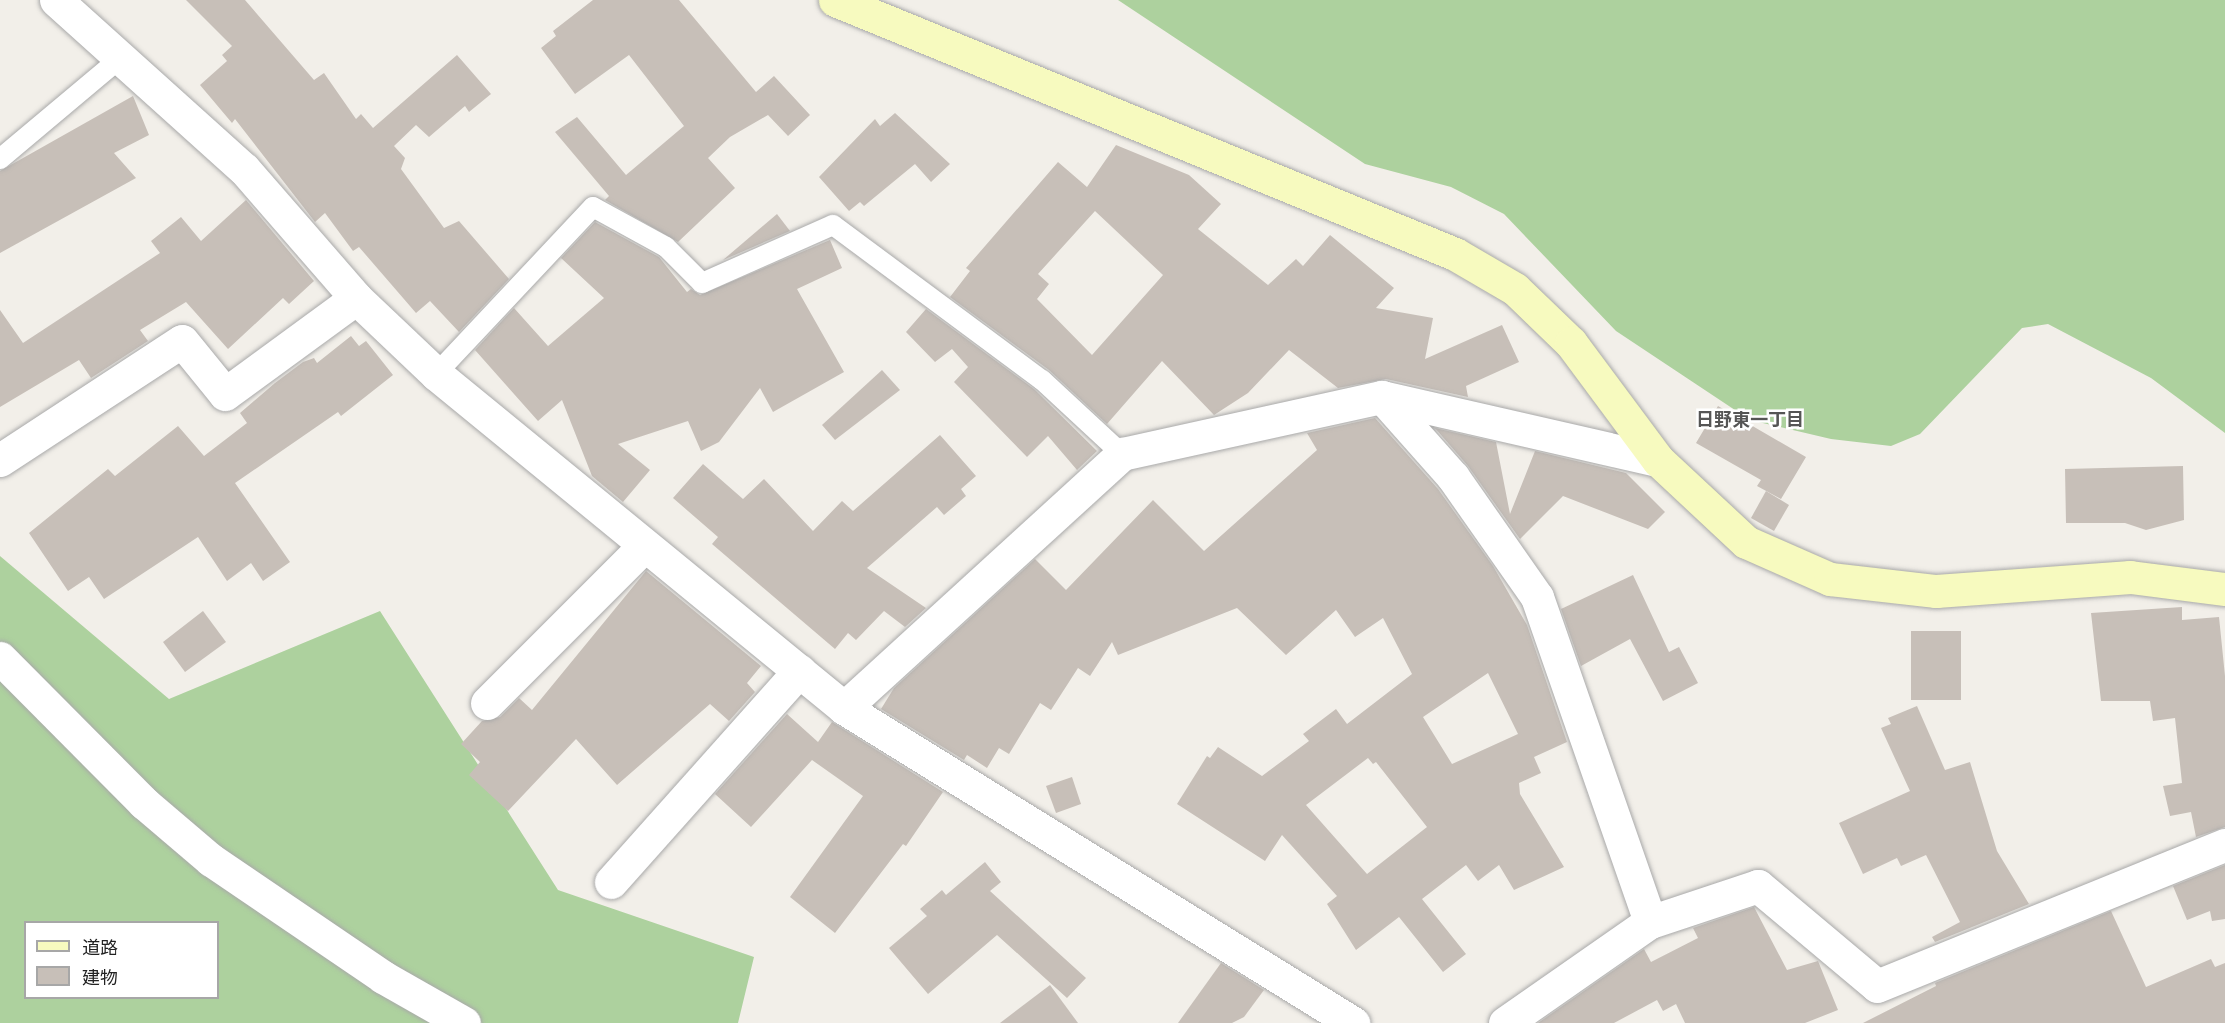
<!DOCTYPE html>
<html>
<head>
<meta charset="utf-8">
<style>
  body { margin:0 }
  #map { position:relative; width:2225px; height:1023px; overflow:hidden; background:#f2efe9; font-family:Helvetica,"Noto Sans JP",sans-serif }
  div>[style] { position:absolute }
  .forest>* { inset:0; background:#add19e }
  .building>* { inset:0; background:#c7bfb8 }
  .roads { filter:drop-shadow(0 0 2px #a9a9a9) drop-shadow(0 0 2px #a9a9a9) }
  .lane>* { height:20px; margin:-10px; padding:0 10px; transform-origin:10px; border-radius:10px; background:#fff }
  .street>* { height:33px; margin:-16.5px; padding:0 16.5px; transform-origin:16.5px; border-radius:16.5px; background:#fff }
  .secondary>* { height:33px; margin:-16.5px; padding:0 16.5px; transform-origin:16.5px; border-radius:16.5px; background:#f7fabf }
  span { translate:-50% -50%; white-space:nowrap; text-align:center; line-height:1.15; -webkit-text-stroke:5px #fff; paint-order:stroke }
  .neighbourhood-label { font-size:18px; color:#555; font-weight:700 }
  .legend { position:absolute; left:24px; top:921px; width:195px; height:78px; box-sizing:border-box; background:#fff; border:2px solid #a7a7a7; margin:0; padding:8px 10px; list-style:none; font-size:18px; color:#222 }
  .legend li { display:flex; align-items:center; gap:12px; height:30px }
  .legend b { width:30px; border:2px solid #a7a7a7 }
</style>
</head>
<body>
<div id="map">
  <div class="forest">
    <div style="clip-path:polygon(1118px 0,2225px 0,2225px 433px,2151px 378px,2048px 324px,2022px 328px,1920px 434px,1891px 446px,1831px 439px,1750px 420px,1616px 331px,1504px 214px,1451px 187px,1365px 164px)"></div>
    <div style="clip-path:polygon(evenodd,0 556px,169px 699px,380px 611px,558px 890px,754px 957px,738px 1023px,0 1023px,0 556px,26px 922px,218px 922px,218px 998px,26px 998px,26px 922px)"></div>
  </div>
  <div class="building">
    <div style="clip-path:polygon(186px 0,245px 0,314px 80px,324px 73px,356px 119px,361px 114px,373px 128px,457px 55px,491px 94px,469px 112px,465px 106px,429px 137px,416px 125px,394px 146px,405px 158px,401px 169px,444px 228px,459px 221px,509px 279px,459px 332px,430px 301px,416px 313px,359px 247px,353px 251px,325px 213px,315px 222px,235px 119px,232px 123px,200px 85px,227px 61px,222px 55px,232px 46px)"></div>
    <div style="clip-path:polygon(593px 0,679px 0,756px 92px,774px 76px,810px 115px,788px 136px,768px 115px,730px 137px,708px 158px,735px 188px,678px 242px,605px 200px,609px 196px,555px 132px,577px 117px,626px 175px,684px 126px,629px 55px,575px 94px,541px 48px,556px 36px,553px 31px)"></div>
    <div style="clip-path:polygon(133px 96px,149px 135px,114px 153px,136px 178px,0 253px,0 171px)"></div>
    <div style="clip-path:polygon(895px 113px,950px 164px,931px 182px,915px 164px,864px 206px,860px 202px,849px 211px,819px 177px,875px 119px,880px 126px)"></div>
    <div style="clip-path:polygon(evenodd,1116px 145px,1189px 175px,1221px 204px,1198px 229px,1268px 285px,1296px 259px,1303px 266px,1330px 235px,1394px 288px,1376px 308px,1433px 318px,1425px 359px,1502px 325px,1519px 362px,1466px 386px,1468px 397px,1386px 379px,1338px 388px,1289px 350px,1248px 393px,1214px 415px,1162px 361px,1107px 424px,1049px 370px,950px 297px,970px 271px,966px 268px,1058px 162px,1087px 187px,1116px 145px,1095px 211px,1163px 275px,1092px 355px,1037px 299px,1049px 284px,1038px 274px,1095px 211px)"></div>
    <div style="clip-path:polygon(246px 200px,314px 281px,289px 304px,283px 298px,228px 349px,186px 302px,140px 330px,148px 341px,91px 378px,79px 360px,0 407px,0 310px,23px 343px,160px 253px,151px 241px,181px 217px,201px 241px)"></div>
    <div style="clip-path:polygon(777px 214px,790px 231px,723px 260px)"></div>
    <div style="clip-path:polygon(595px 222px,659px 257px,687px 292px,691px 289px,700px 295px,830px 240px,842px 268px,797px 289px,844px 372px,773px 412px,760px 388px,719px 442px,701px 451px,688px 421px,618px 444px,650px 470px,623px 502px,592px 476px,562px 400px,538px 421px,475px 350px,514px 308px,548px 346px,604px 298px,561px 258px)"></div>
    <div style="clip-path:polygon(926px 309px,1034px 389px,1097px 451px,1077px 470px,1048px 436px,1027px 457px,954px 382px,968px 367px,952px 349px,935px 362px,906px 332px)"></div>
    <div style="clip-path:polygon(351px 336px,359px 346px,366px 341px,393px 375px,341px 416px,338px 412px,235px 483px,290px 562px,263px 581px,251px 563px,227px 581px,198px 537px,104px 599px,89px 577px,68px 591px,29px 533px,108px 469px,115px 476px,178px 426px,204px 456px,247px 423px,240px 413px,275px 383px,303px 362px,314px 358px,317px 363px)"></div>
    <div style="clip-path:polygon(882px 370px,900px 390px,835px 440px,822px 425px)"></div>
    <div style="clip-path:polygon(1718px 406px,1806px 457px,1781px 499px,1757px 486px,1761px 480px,1696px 443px)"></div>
    <div style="clip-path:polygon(evenodd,1375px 418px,1438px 489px,1493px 566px,1527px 625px,1567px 742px,1534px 757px,1541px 773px,1519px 783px,1520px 794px,1564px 867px,1514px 890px,1499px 865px,1478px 881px,1466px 865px,1422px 899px,1466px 954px,1443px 972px,1399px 917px,1356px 950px,1327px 904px,1337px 896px,1282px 835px,1265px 861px,1177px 804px,1207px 756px,1210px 758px,1218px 747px,1262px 776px,1309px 741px,1303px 734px,1336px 709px,1347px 724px,1412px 674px,1383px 618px,1355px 637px,1336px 610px,1286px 655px,1237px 608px,1118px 655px,1112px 642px,1090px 676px,1078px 668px,1051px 710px,1040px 703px,1009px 754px,999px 748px,987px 768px,967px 755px,964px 760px,881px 709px,894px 688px,1035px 559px,1066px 590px,1153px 500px,1204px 551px,1317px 450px,1307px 433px,1375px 418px,1488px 673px,1518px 734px,1452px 764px,1423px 717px,1488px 673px,1375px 418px,1368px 758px,1373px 764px,1376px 762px,1427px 827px,1367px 874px,1306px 805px,1368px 758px)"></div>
    <div style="clip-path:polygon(1435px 428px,1496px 442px,1510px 514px,1535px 451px,1626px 473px,1665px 512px,1648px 529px,1563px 496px,1520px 539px,1468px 466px)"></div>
    <div style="clip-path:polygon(940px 435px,976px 476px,961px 489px,966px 496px,944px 515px,937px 507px,867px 568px,926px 608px,905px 627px,884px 611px,856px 640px,848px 633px,835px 649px,712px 544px,718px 537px,673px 498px,703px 464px,743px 499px,764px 479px,813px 531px,842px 501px,853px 511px)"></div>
    <div style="clip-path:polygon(2183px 466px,2184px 520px,2146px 530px,2125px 523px,2066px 523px,2065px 469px)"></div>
    <div style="clip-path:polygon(1766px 491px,1789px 505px,1774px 531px,1751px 518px)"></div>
    <div style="clip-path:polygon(646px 571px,761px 666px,747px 683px,755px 692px,729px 721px,710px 704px,617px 785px,576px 739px,508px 811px,469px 775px,480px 762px,461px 744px,482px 721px,500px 717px,519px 698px,532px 710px)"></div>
    <div style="clip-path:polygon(1633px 575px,1669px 652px,1679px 647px,1698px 683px,1663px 701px,1630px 639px,1581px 666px,1561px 609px)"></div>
    <div style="clip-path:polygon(2182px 607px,2182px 620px,2219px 617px,2225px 676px,2225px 827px,2196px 837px,2191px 812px,2170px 816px,2163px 786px,2182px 783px,2175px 718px,2153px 721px,2150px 701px,2101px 701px,2091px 613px)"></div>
    <div style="clip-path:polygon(203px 611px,226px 642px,185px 672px,163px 642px)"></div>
    <div style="clip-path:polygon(1911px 631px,1961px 631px,1961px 700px,1911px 700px)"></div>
    <div style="clip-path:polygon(1917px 706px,1945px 770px,1970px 762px,1997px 851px,2029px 904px,1935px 942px,1932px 937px,1960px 922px,1926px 855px,1901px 866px,1897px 858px,1863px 874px,1839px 823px,1910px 791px,1881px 728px,1891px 724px,1888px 718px)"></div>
    <div style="clip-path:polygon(787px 714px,818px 742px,832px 722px,943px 792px,906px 846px,903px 844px,835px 933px,790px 897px,863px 796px,812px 760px,751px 827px,715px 794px)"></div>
    <div style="clip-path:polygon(1072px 777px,1081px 804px,1056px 813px,1046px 786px)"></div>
    <div style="clip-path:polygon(985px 862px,1001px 882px,990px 891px,1086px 978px,1067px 998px,997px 935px,928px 994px,889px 948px,927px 916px,920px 909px,942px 890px,946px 895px)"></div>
    <div style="clip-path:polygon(2225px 865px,2225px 919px,2212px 921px,2210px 911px,2187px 920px,2173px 886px)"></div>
    <div style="clip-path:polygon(1754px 907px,1787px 970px,1818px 961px,1838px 1010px,1805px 1023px,1685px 1023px,1676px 1004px,1663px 1011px,1657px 1000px,1614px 1023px,1538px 1023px,1644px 949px,1651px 962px,1698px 938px,1693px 928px)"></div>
    <div style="clip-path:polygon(2111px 911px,2146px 987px,2211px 959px,2215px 967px,2225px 963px,2225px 1023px,1863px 1023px,1936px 986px,1935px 983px)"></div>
    <div style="clip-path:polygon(1221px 963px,1264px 990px,1244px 1017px,1232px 1023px,1178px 1023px)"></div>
    <div style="clip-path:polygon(1050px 985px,1078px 1023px,1000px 1023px)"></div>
  </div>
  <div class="roads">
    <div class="lane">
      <div style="left:0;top:159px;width:155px;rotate:-40deg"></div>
      <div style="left:436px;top:374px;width:229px;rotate:-46.8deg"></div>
      <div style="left:593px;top:207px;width:83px;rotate:28.7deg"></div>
      <div style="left:666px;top:247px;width:51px;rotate:45deg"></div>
      <div style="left:702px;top:283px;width:143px;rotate:-23.9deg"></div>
      <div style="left:833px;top:225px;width:260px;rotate:36.6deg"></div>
      <div style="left:1042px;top:380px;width:109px;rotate:42.8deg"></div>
    </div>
    <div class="street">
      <div style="left:56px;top:0;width:253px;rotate:42deg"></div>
      <div style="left:244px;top:169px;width:171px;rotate:49deg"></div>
      <div style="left:356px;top:298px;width:110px;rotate:43.5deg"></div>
      <div style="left:436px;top:374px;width:527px;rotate:39.3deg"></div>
      <div style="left:844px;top:708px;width:599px;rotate:31.75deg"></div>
      <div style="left:1382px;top:397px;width:107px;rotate:48.4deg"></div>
      <div style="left:1453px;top:477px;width:146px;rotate:55deg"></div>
      <div style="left:1537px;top:597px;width:344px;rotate:70.8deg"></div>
      <div style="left:0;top:460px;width:217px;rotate:-33.2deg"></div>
      <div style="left:182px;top:341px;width:68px;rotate:50.9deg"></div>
      <div style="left:225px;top:394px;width:162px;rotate:-36.2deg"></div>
      <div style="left:0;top:658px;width:204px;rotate:45.2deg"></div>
      <div style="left:144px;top:803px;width:88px;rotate:40.4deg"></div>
      <div style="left:211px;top:860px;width:208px;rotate:34.2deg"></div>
      <div style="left:383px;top:977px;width:93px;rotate:29.6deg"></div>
      <div style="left:487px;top:703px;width:222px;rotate:-45deg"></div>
      <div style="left:844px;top:708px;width:377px;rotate:-42.4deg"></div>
      <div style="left:1122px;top:454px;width:266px;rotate:-12.4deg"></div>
      <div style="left:1382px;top:397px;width:283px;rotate:12.9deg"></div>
      <div style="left:611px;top:882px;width:283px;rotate:-48.3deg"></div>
      <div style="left:1505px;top:1023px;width:177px;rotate:-34.9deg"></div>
      <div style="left:1650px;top:922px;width:114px;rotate:-18.4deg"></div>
      <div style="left:1758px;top:886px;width:155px;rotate:40deg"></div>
      <div style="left:1877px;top:986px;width:375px;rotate:-22.1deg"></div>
    </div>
    <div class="secondary">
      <div style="left:835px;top:0;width:670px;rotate:22.28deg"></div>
      <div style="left:1455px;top:254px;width:69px;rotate:30.3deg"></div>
      <div style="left:1515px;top:289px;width:78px;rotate:44deg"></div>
      <div style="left:1571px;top:343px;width:146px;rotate:53.4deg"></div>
      <div style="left:1658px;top:460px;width:120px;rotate:43deg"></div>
      <div style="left:1746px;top:542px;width:92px;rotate:23.8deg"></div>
      <div style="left:1830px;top:579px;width:107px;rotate:6.5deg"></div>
      <div style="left:1936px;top:591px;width:195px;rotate:-4.1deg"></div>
      <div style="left:2130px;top:577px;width:96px;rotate:7.2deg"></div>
    </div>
  </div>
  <div class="neighbourhood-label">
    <span style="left:1750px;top:420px">日野東一丁目</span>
  </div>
  <ul class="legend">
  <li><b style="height:8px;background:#f7fabf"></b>道路</li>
  <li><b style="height:16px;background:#c7bfb8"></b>建物</li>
  </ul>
</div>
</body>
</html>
